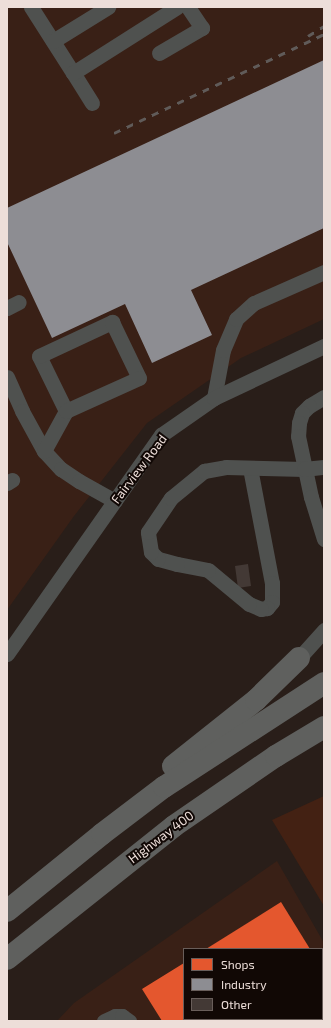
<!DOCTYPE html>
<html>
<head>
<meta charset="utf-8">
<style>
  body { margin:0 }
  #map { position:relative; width:331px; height:1028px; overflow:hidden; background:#291e19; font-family:"Exo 2",sans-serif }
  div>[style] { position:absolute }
  .built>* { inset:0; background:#392016 }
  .green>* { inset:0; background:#432113 }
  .shops>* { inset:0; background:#e4572e }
  .industry>* { inset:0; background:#8d8d92 }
  .building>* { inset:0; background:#433935 }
  .minor>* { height:15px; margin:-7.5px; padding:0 7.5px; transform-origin:7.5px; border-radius:7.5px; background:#4f514f }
  .highway>* { height:22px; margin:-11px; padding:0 11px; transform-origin:11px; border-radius:11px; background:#5f605e }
  .rail>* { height:3px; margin-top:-1.5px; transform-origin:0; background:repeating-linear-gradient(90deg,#605b59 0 7px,transparent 0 14px) }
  span { translate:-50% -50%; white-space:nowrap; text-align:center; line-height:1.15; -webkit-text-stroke:4px #110805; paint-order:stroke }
  .street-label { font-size:13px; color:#edded9 }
  .frame { position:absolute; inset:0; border:8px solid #edded9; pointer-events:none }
  .legend { position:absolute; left:183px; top:948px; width:140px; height:72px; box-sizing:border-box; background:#110805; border:1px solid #695e5a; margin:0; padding:5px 7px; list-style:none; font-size:12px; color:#edded9 }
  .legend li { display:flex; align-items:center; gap:8px; height:20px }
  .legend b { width:20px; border:1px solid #695e5a }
</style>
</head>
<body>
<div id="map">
  <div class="built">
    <div style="clip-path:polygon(7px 7px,324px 7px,324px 319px,241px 358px,147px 423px,74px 516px,7px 610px)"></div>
    <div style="clip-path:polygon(evenodd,277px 861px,324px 943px,324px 1021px,57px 1021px,74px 1003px,277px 861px,184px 949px,322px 949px,322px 1019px,184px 1019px,184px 949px)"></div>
  </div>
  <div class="green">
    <div style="clip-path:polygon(324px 796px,324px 906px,272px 820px)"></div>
  </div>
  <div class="shops">
    <div style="clip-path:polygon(281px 902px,310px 949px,206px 949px)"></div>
    <div style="clip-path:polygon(184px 963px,184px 1019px,296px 1019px,293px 1021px,162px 1021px,142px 989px)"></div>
    <div style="clip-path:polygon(322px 968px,324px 971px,324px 1002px,322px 1003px)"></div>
  </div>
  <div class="industry">
    <div style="clip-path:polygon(324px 60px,324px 228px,191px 290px,212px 335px,152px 363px,125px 304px,52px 338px,7px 242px,7px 208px)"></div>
  </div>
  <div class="building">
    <div style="clip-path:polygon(248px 564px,251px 586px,238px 588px,235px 566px)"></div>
  </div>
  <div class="minor">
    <div style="left:31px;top:7px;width:78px;rotate:57.5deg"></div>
    <div style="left:53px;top:41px;width:65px;rotate:-31.7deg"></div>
    <div style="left:159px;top:53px;width:50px;rotate:-30.2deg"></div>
    <div style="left:202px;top:28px;width:25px;rotate:-124deg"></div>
    <div style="left:92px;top:103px;width:36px;rotate:-122deg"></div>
    <div style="left:73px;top:73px;width:123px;rotate:-32.4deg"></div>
    <div style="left:7px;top:308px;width:13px;rotate:-27deg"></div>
    <div style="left:7px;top:377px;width:37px;rotate:66deg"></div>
    <div style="left:22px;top:411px;width:46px;rotate:61.2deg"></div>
    <div style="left:44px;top:451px;width:25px;rotate:47deg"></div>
    <div style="left:61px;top:469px;width:22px;rotate:34deg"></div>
    <div style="left:79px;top:481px;width:41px;rotate:29.1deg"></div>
    <div style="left:324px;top:397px;width:17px;rotate:149deg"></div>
    <div style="left:309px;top:406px;width:10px;rotate:135deg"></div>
    <div style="left:302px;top:413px;width:10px;rotate:107deg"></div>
    <div style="left:299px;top:423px;width:13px;rotate:94deg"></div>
    <div style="left:298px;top:436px;width:62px;rotate:78deg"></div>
    <div style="left:311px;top:497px;width:44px;rotate:72.8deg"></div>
    <div style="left:214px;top:398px;width:49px;rotate:-79.4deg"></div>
    <div style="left:223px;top:350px;width:34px;rotate:-67deg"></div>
    <div style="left:236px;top:319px;width:24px;rotate:-42deg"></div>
    <div style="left:254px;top:303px;width:77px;rotate:-23.9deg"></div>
    <div style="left:44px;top:451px;width:46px;rotate:-61.2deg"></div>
    <div style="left:66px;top:411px;width:61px;rotate:-116.1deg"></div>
    <div style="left:39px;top:356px;width:81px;rotate:-25deg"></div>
    <div style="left:112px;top:322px;width:62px;rotate:64.3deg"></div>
    <div style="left:139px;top:378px;width:80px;rotate:155.7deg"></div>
    <div style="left:250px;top:468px;width:117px;rotate:79.2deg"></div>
    <div style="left:272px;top:583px;width:19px;rotate:90deg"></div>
    <div style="left:272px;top:602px;width:8px;rotate:130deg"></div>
    <div style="left:267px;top:608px;width:6px;rotate:171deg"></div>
    <div style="left:261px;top:609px;width:13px;rotate:-157deg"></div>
    <div style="left:249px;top:604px;width:53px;rotate:-140.3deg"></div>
    <div style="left:208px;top:570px;width:32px;rotate:-169deg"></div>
    <div style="left:177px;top:564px;width:20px;rotate:-165deg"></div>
    <div style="left:158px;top:559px;width:10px;rotate:-135deg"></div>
    <div style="left:151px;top:552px;width:20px;rotate:-99deg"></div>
    <div style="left:148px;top:532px;width:41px;rotate:-55.9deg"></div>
    <div style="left:171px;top:498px;width:43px;rotate:-39.3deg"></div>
    <div style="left:204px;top:471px;width:22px;rotate:-10deg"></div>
    <div style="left:226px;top:467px;width:78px;rotate:1.5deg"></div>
    <div style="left:304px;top:469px;width:20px;rotate:-6deg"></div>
    <div style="left:7px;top:483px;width:6px;rotate:-31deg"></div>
    <div style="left:7px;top:654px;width:268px;rotate:-54.9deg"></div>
    <div style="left:161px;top:435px;width:65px;rotate:-34.9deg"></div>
    <div style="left:214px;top:398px;width:122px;rotate:-25.3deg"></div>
    <div style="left:299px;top:658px;width:38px;rotate:-48deg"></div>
    <div style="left:104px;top:1021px;width:12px;rotate:-24deg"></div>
    <div style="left:115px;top:1016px;width:7px"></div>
    <div style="left:122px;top:1016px;width:9px;rotate:36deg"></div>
  </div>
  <div class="highway">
    <div style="left:173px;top:766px;width:106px;rotate:-38.5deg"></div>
    <div style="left:256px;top:700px;width:60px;rotate:-44.3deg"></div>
    <div style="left:7px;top:911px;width:122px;rotate:-39deg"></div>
    <div style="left:102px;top:834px;width:78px;rotate:-37.2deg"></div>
    <div style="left:164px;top:787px;width:191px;rotate:-33deg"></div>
    <div style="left:7px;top:959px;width:213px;rotate:-38.5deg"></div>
    <div style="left:174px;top:826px;width:124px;rotate:-34.5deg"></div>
    <div style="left:276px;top:756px;width:56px;rotate:-31.1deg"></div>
  </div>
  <div class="rail">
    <div style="left:308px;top:36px;width:19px;rotate:-32deg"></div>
    <div style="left:114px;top:133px;width:232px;rotate:-25.2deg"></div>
  </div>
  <div class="street-label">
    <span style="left:139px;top:469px;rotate:-53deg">Fairview Road</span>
    <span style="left:161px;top:837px;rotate:-37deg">Highway 400</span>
  </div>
  <div class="frame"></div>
  <ul class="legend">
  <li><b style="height:11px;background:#e4572e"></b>Shops</li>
  <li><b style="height:11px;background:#8d8d92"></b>Industry</li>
  <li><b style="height:11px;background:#433935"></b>Other</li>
  </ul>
</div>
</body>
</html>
